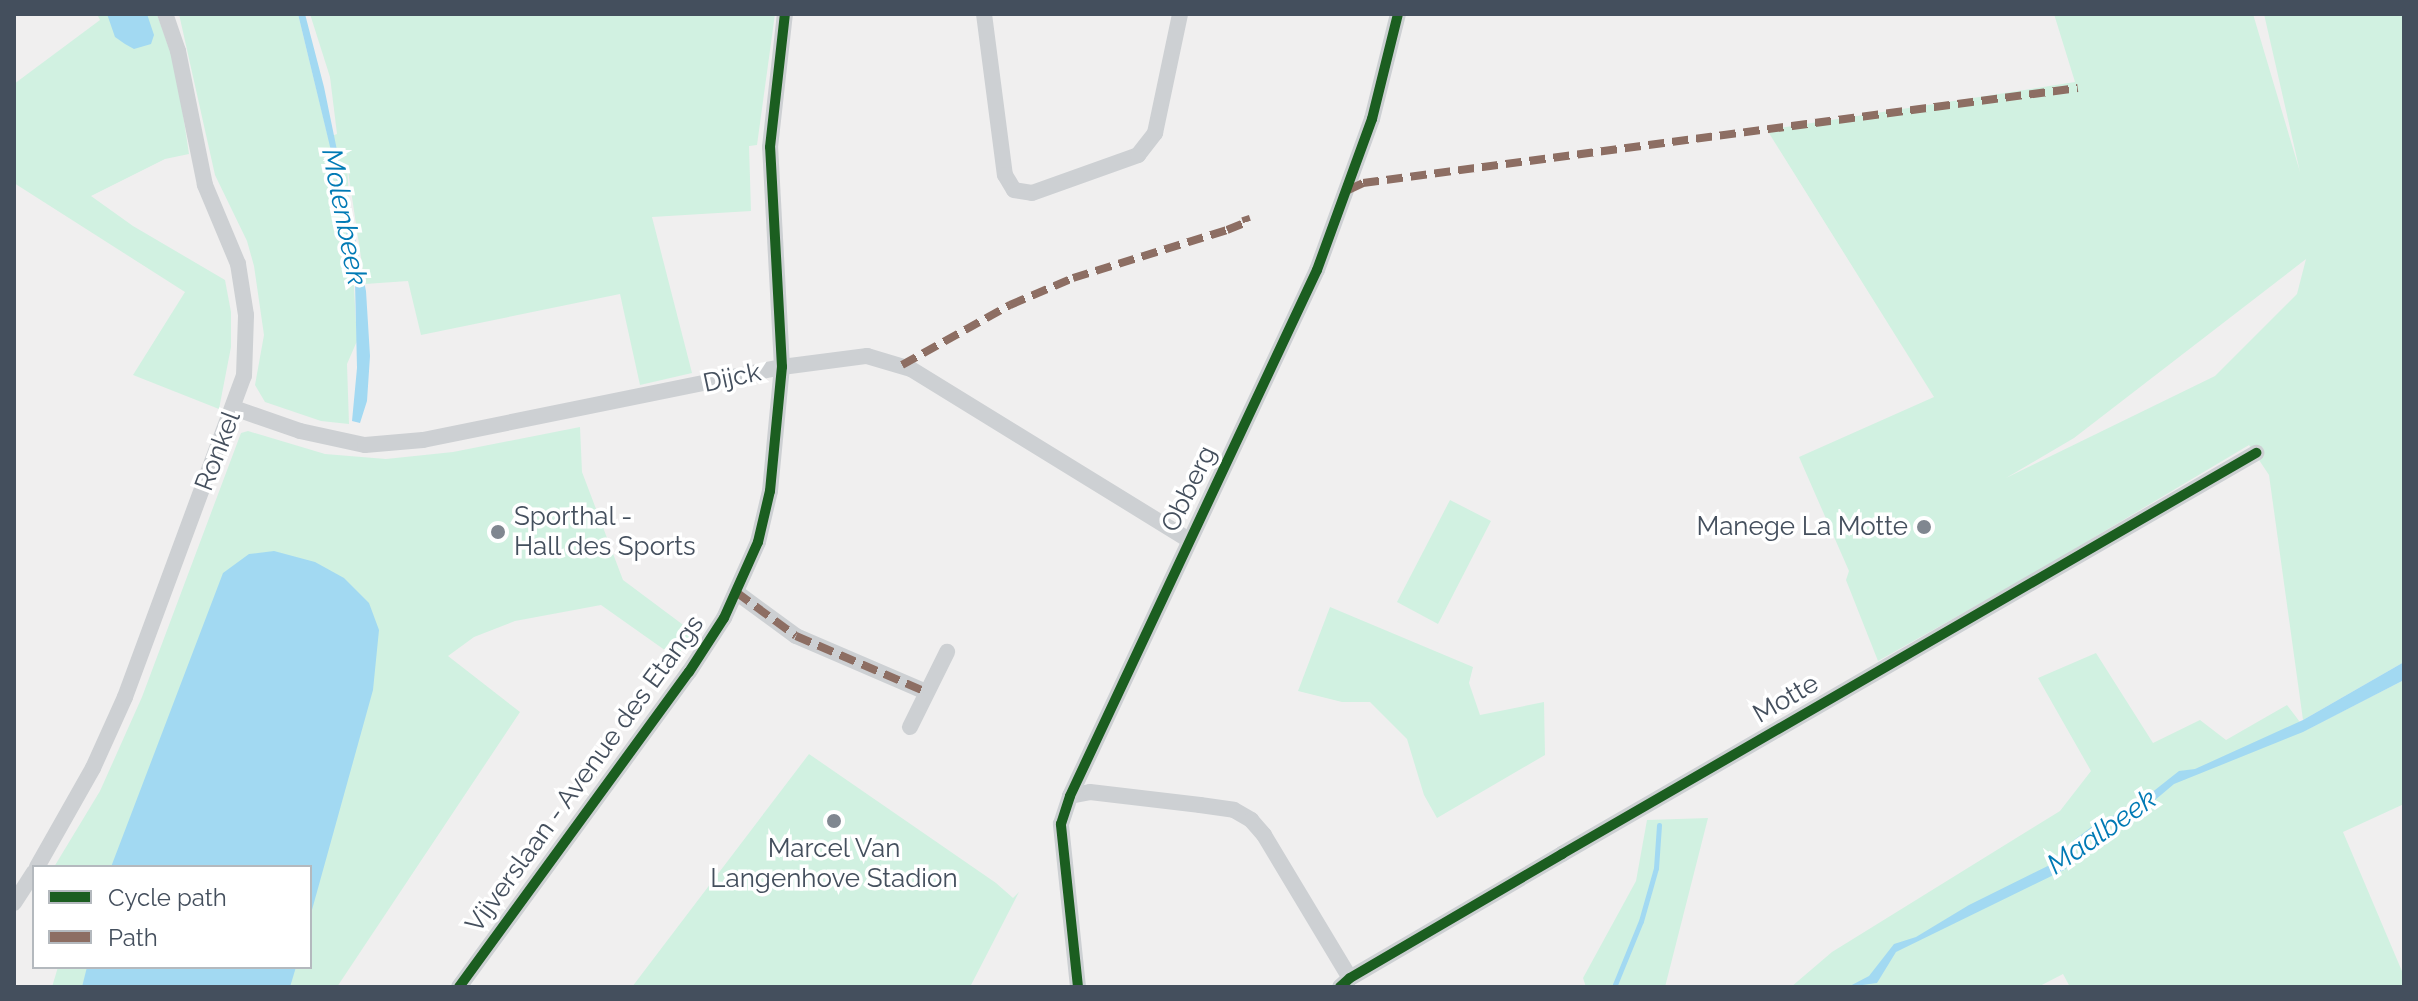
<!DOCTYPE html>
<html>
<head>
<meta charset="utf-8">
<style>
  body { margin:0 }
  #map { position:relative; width:2418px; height:1001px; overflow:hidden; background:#f0efef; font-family:Raleway,sans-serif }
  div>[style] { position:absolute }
  .green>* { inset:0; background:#d1f1e1 }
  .water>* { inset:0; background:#a2d9f2 }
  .stream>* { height:5px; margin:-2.5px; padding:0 2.5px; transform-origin:2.5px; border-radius:2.5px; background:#a2d9f2 }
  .minor>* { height:16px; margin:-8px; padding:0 8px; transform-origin:8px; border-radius:8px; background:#cdd0d3 }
  .quiet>* { height:8px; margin-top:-4px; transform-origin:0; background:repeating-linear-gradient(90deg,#8d6e63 0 16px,transparent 0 24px) }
  .cycleway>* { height:10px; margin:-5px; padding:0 5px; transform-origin:5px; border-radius:5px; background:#1b5e20 }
  .dots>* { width:22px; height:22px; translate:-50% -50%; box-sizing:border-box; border:4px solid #fff; border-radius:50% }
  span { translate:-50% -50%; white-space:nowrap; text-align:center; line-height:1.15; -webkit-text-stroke:7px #fff; paint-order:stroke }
  .street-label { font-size:26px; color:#444f5d }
  .poi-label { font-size:26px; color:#444f5d }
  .left { translate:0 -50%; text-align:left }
  .right { translate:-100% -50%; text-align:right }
  .water-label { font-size:28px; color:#007ab5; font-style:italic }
  .frame { position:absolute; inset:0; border:16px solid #444f5d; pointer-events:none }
  .legend { position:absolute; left:32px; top:865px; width:280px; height:104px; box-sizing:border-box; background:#fff; border:2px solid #b4b9be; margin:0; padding:10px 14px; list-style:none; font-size:24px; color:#444f5d }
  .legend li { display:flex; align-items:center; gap:16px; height:40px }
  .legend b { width:40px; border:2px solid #b4b9be }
</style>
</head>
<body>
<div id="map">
  <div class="green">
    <div style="clip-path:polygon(97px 14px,157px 14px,176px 68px,189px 154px,165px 159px,91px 196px,133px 226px,225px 280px,231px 312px,231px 347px,219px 409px,133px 375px,185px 292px,14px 183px,14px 84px,100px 20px)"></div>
    <div style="clip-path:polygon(179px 14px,298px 14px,328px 137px,337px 134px,330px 77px,310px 14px,775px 14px,757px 145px,749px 146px,751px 211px,652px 217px,692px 373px,640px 385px,620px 294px,421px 335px,408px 281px,365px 284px,347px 164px,357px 341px,347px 364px,349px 424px,321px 421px,265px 402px,255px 385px,264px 335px,254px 266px,247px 241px,215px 175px)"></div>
    <div style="clip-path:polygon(evenodd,2054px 14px,2253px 14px,2300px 172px,2264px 14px,2404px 14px,2404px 662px,2303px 720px,2269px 475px,2249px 445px,2041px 569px,1878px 661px,1846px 580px,1849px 571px,1799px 457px,1934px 397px,1767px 130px,2075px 82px,2054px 14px,2306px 259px,2297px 294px,2215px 376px,2006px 478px,2074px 438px,2306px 259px)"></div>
    <div style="clip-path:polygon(580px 427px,582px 472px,623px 580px,694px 633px,676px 658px,601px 605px,515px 621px,474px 637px,448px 656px,520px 712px,337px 987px,52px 987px,58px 967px,310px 967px,310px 867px,54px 867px,100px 791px,142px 697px,241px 433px,248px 431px,325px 454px,386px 459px,453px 452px)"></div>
    <div style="clip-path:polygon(1450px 500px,1491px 521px,1438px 624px,1397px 602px)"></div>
    <div style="clip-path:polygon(1330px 607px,1473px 667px,1469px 683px,1480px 715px,1544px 702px,1545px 755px,1437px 818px,1424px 795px,1407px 739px,1370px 702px,1342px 702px,1298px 691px)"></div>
    <div style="clip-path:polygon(2096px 653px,2153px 743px,2200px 720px,2226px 740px,2287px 705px,2306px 730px,2404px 680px,2404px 804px,2343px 832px,2404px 976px,2404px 987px,2070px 987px,2063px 974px,2038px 987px,1791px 987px,1832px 952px,2060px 811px,2091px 771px,2038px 678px)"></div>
    <div style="clip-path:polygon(809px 754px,996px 883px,1013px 898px,1019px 892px,970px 987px,632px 987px)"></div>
    <div style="clip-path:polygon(1708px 818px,1665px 987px,1586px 987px,1583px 978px,1636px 881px,1647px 820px)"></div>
  </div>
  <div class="water">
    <div style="clip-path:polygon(107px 14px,147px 14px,154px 35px,151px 44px,134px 49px,125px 44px,115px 37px)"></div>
    <div style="clip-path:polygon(298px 14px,305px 14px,324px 87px,366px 291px,370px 356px,367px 401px,360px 423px,352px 421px,357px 368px,355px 282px,333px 159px)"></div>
    <div style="clip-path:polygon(274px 551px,315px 562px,344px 578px,369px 603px,379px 630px,373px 690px,310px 917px,310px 867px,111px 867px,223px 573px,249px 554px)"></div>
    <div style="clip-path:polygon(2404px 662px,2404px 680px,2303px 732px,2174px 784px,2142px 811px,2119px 819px,2076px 849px,2066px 869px,1896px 952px,1877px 983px,1848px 987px,1869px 976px,1894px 944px,1916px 937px,1969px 905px,2058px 861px,2073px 841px,2094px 825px,2136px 805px,2179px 771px,2195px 769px,2303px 720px)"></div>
    <div style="clip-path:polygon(87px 967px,296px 967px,290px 987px,82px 987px)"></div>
  </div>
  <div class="stream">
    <div style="left:1614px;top:987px;width:71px;rotate:-67.8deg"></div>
    <div style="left:1641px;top:921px;width:55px;rotate:-74.2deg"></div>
    <div style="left:1656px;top:868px;width:43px;rotate:-86deg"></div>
  </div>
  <div class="minor">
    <div style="left:984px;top:14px;width:162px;rotate:82.6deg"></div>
    <div style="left:1005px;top:175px;width:17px;rotate:59deg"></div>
    <div style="left:1014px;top:190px;width:18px;rotate:9deg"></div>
    <div style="left:1032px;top:193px;width:113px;rotate:-19.7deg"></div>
    <div style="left:1138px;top:155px;width:28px;rotate:-52deg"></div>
    <div style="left:1155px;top:133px;width:122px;rotate:-78.1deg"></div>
    <div style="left:234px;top:408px;width:70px;rotate:19.2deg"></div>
    <div style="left:300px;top:431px;width:66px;rotate:12.2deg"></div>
    <div style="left:365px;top:445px;width:58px;rotate:-4.9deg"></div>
    <div style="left:423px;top:440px;width:366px;rotate:-11.5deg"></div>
    <div style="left:782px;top:367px;width:86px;rotate:-7.4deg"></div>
    <div style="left:867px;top:356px;width:46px;rotate:16.5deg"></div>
    <div style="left:911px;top:369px;width:326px;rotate:31.6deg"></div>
    <div style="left:736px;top:592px;width:74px;rotate:36.3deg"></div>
    <div style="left:796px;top:636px;width:142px;rotate:23.3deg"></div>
    <div style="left:910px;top:727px;width:84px;rotate:-63.7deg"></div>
    <div style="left:1070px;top:796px;width:20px;rotate:-11deg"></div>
    <div style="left:1090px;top:792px;width:111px;rotate:6.7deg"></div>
    <div style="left:1200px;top:805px;width:34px;rotate:8deg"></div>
    <div style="left:1234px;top:810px;width:20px;rotate:30deg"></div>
    <div style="left:1251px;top:820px;width:20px;rotate:49deg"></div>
    <div style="left:1264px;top:835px;width:167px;rotate:59deg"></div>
    <div style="left:37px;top:867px;width:114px;rotate:-60.5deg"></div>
    <div style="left:93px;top:768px;width:78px;rotate:-65.7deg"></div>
    <div style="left:125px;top:697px;width:342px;rotate:-69.7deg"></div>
    <div style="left:244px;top:376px;width:61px;rotate:-88.1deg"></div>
    <div style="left:246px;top:315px;width:52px;rotate:-98.9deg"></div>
    <div style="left:238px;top:264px;width:86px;rotate:-112.7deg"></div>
    <div style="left:205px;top:185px;width:137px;rotate:-101.4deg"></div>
    <div style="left:178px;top:51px;width:39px;rotate:-109deg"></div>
    <div style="left:14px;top:903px;width:37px;rotate:-57deg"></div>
    <div style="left:459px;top:987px;width:390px;rotate:-53.9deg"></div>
    <div style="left:689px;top:672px;width:64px;rotate:-57.1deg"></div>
    <div style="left:724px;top:618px;width:83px;rotate:-65.9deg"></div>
    <div style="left:758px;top:542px;width:52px;rotate:-76.8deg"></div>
    <div style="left:770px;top:491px;width:125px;rotate:-84.5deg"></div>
    <div style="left:782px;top:367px;width:220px;rotate:-93.1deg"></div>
    <div style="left:770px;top:147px;width:134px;rotate:-83.6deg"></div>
    <div style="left:1078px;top:987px;width:164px;rotate:-96deg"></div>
    <div style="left:1061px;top:824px;width:29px;rotate:-72deg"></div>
    <div style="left:1070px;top:796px;width:581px;rotate:-64.85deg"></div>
    <div style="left:1317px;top:270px;width:161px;rotate:-70deg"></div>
    <div style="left:1372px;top:119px;width:108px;rotate:-76.1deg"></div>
    <div style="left:1340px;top:987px;width:13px;rotate:-42deg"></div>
    <div style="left:1350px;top:978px;width:246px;rotate:-30.3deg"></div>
    <div style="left:1562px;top:854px;width:802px;rotate:-30.02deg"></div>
  </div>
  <div class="quiet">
    <div style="left:1348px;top:190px;width:17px;rotate:-25deg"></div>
    <div style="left:1363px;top:183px;width:721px;rotate:-7.57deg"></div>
    <div style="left:902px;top:365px;width:124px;rotate:-29.1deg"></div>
    <div style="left:1010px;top:305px;width:69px;rotate:-23.2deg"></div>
    <div style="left:1073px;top:278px;width:161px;rotate:-17.3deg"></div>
    <div style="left:1227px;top:230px;width:22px;rotate:-22deg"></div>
    <div style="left:1247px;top:222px;width:6px;rotate:-108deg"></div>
    <div style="left:736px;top:592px;width:74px;rotate:36.3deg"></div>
    <div style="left:796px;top:636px;width:142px;rotate:23.3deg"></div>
  </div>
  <div class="cycleway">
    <div style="left:459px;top:987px;width:390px;rotate:-53.9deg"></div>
    <div style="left:689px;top:672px;width:64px;rotate:-57.1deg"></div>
    <div style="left:724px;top:618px;width:83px;rotate:-65.9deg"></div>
    <div style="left:758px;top:542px;width:52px;rotate:-76.8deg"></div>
    <div style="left:770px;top:491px;width:125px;rotate:-84.5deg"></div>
    <div style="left:782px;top:367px;width:220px;rotate:-93.1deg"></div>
    <div style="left:770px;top:147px;width:134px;rotate:-83.6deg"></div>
    <div style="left:1078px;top:987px;width:164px;rotate:-96deg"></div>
    <div style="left:1061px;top:824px;width:29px;rotate:-72deg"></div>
    <div style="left:1070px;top:796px;width:581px;rotate:-64.85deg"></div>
    <div style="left:1317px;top:270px;width:161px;rotate:-70deg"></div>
    <div style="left:1372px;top:119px;width:108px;rotate:-76.1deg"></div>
    <div style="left:1340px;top:987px;width:13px;rotate:-42deg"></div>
    <div style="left:1350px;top:978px;width:246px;rotate:-30.3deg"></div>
    <div style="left:1562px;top:854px;width:802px;rotate:-30.02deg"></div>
  </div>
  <div class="dots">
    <div style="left:1924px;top:527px;background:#808790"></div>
    <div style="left:498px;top:532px;background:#808790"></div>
    <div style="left:834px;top:821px;background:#808790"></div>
  </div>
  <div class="street-label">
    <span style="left:732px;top:378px;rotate:-12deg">Dijck</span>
    <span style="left:218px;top:451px;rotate:-69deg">Ronkel</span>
    <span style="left:1189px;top:489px;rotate:-64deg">Obberg</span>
    <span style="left:1786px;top:699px;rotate:-30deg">Motte</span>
    <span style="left:585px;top:774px;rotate:-54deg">Vijverslaan - Avenue des Etangs</span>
  </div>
  <div class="poi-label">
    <span class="left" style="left:514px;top:532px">Sporthal -<br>Hall des Sports</span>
    <span class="right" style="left:1908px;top:527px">Manege La Motte</span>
    <span style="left:834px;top:864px">Marcel Van<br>Langenhove Stadion</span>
  </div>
  <div class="water-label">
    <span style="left:344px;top:217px;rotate:79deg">Molenbeek</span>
    <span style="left:2102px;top:832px;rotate:-35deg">Maalbeek</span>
  </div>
  <div class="frame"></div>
  <ul class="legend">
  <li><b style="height:10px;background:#1b5e20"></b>Cycle path</li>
  <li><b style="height:10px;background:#8d6e63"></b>Path</li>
  </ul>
</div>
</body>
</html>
